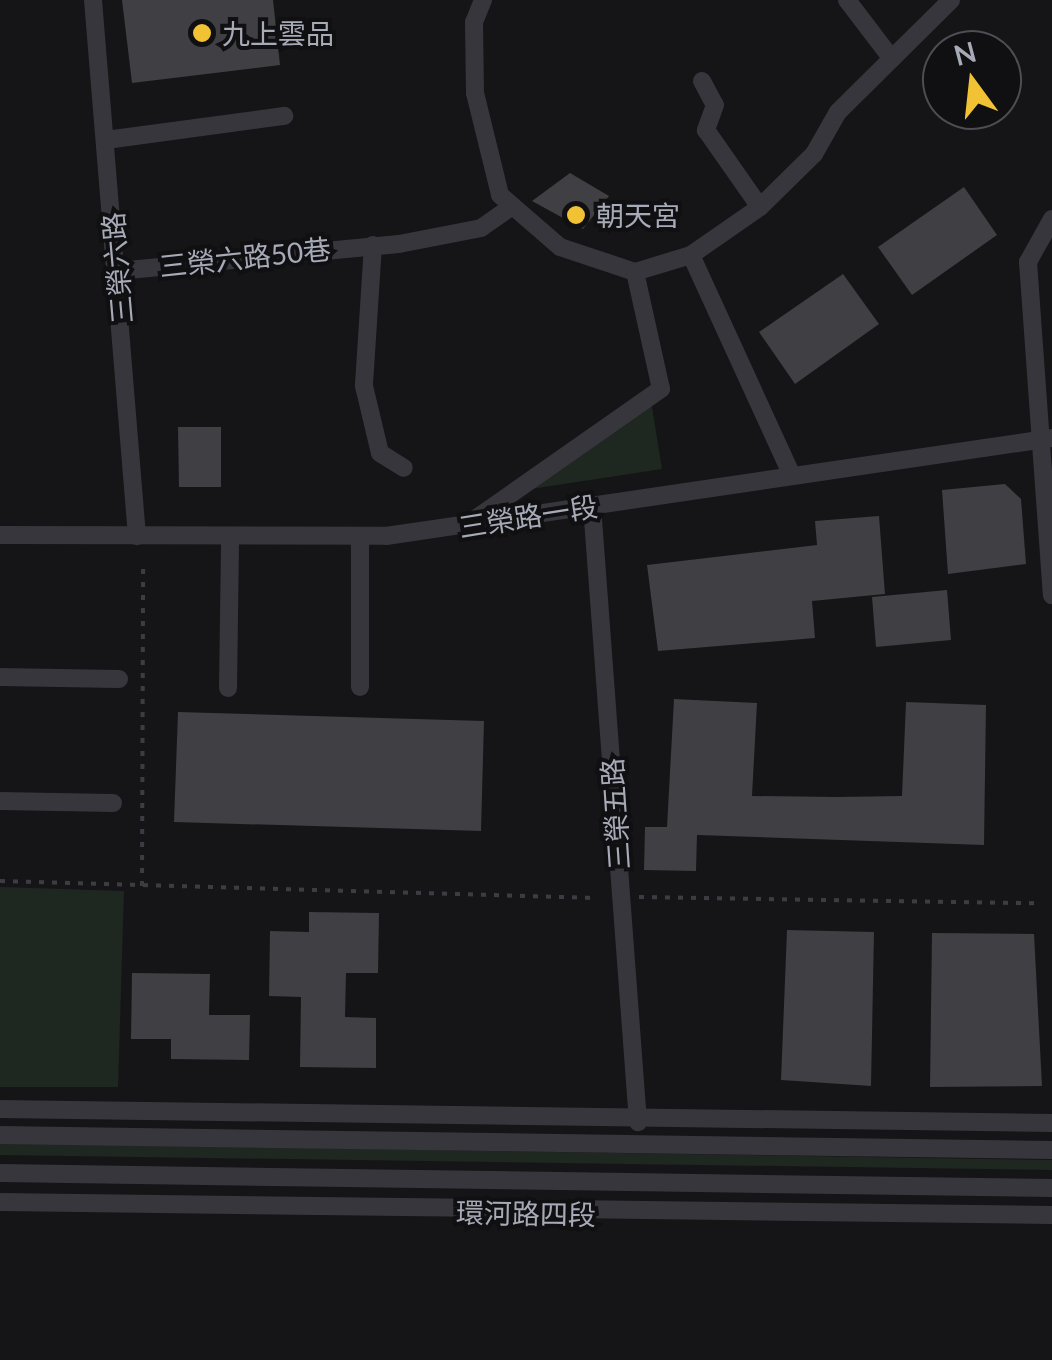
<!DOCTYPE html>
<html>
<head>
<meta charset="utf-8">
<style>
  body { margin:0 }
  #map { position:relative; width:1052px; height:1360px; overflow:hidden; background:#151517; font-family:Lato,"Noto Sans TC",sans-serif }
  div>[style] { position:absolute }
  .green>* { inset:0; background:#1f2721 }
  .building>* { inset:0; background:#3f3f44 }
  .path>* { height:4px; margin-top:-2px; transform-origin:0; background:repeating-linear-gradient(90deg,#3c3d43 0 5px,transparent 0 13px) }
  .street>* { height:18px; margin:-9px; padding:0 9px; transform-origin:9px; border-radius:9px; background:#36363c }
  .dots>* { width:28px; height:28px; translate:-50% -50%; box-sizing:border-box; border:5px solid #101012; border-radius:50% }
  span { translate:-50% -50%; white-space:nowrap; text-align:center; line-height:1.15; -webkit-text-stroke:8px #101012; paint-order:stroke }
  .poi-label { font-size:28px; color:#a7aab7 }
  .left { translate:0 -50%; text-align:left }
  .street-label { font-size:28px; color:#a7aab7 }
  .north { position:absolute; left:922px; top:30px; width:100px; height:100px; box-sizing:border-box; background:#101012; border:2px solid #4c4e54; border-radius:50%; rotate:345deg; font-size:28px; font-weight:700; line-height:40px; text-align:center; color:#a7aab7 }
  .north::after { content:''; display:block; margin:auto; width:35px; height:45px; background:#f0c234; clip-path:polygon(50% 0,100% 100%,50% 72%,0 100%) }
</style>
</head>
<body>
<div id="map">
  <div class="green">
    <div style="clip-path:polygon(651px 401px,662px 469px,531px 489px)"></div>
    <div style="clip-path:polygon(0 887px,124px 891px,118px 1087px,0 1087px)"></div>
    <div style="clip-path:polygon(0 1143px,1052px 1160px,1052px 1170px,0 1155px)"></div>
  </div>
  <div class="building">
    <div style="clip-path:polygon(122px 0,273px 0,280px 65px,132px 83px)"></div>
    <div style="clip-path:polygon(570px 173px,609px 196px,583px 229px,532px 201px)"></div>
    <div style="clip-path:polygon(964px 187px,997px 235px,912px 295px,878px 247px)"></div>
    <div style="clip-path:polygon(843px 274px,879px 324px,795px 384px,759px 332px)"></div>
    <div style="clip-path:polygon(178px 427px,221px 427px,221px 487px,179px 487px)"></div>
    <div style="clip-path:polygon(1005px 484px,1021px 499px,1026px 564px,948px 574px,942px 490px)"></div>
    <div style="clip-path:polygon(879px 516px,885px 594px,812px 601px,815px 638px,658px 651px,647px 565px,817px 545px,815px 521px)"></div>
    <div style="clip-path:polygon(947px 590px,951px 640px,876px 647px,872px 597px)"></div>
    <div style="clip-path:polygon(674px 699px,757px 703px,752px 796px,836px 797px,902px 796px,906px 702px,986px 705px,984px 845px,697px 835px,696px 871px,644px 870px,645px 827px,667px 827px)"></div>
    <div style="clip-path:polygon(178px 712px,484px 721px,481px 831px,174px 822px)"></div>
    <div style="clip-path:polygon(309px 912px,379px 913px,378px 973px,346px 973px,345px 1017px,376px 1018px,376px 1068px,300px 1067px,301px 997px,269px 996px,270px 931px,309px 932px)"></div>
    <div style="clip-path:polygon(787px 930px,874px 932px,871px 1086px,781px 1080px)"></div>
    <div style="clip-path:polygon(932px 933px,1034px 934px,1042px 1086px,930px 1087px)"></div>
    <div style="clip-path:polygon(132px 973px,210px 974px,209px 1015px,250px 1015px,249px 1060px,171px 1059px,171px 1039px,131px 1039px)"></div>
  </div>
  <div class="path">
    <div style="left:0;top:881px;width:597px;rotate:1.63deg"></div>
    <div style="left:142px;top:886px;width:325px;rotate:-89.8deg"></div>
    <div style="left:639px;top:897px;width:402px;rotate:0.9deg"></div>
  </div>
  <div class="street">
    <div style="left:93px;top:0;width:538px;rotate:85.31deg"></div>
    <div style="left:483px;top:0;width:24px;rotate:112deg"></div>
    <div style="left:474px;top:22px;width:71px;rotate:89.2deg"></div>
    <div style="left:475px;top:93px;width:105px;rotate:76.2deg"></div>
    <div style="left:500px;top:195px;width:79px;rotate:40.9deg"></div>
    <div style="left:560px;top:247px;width:79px;rotate:18.4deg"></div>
    <div style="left:635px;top:272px;width:59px;rotate:-16.9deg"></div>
    <div style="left:691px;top:255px;width:84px;rotate:-34.8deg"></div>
    <div style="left:760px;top:207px;width:76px;rotate:-44.5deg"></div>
    <div style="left:814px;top:154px;width:48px;rotate:-60.3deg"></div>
    <div style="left:838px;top:112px;width:159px;rotate:-44.7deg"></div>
    <div style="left:847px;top:0;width:74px;rotate:52.7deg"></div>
    <div style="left:702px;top:81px;width:27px;rotate:62deg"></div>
    <div style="left:715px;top:105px;width:27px;rotate:110deg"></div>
    <div style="left:706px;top:130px;width:94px;rotate:55deg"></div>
    <div style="left:106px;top:140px;width:180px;rotate:-7.7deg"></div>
    <div style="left:1052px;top:219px;width:49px;rotate:119.2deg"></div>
    <div style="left:1028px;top:262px;width:334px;rotate:85.9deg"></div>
    <div style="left:373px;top:245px;width:141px;rotate:93.7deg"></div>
    <div style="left:364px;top:386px;width:69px;rotate:76.6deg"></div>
    <div style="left:380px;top:453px;width:28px;rotate:32deg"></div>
    <div style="left:691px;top:255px;width:243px;rotate:65.4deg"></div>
    <div style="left:118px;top:271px;width:282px;rotate:-5.5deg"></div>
    <div style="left:399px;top:244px;width:84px;rotate:-11deg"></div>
    <div style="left:481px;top:228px;width:33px;rotate:-35deg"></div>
    <div style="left:592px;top:506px;width:618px;rotate:85.73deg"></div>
    <div style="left:471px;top:522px;width:232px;rotate:-35deg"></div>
    <div style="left:661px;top:389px;width:120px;rotate:-102.5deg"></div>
    <div style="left:0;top:535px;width:386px;rotate:0.1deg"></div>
    <div style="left:386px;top:536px;width:673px;rotate:-8.37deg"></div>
    <div style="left:0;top:677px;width:119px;rotate:1deg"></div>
    <div style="left:360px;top:687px;width:149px;rotate:-90deg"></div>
    <div style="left:228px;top:688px;width:151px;rotate:-89.2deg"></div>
    <div style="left:0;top:801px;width:113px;rotate:1deg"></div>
    <div style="left:0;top:1109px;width:1052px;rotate:0.76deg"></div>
    <div style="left:0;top:1135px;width:1052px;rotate:0.82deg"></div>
    <div style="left:0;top:1173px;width:1052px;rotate:0.82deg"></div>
    <div style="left:0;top:1202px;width:1052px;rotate:0.71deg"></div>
  </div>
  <div class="dots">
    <div style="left:202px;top:33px;background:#f0c234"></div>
    <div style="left:576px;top:215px;background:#f0c234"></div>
  </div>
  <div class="poi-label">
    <span class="left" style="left:222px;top:33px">九上雲品</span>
    <span class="left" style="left:596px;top:215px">朝天宮</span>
  </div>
  <div class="street-label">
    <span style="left:245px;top:257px;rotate:-6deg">三榮六路50巷</span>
    <span style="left:117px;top:268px;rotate:-95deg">三榮六路</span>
    <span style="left:528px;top:516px;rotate:-9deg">三榮路一段</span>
    <span style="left:615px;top:814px;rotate:-94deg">三榮五路</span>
    <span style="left:526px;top:1213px;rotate:1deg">環河路四段</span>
  </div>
  <div class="north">N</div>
</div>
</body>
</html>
